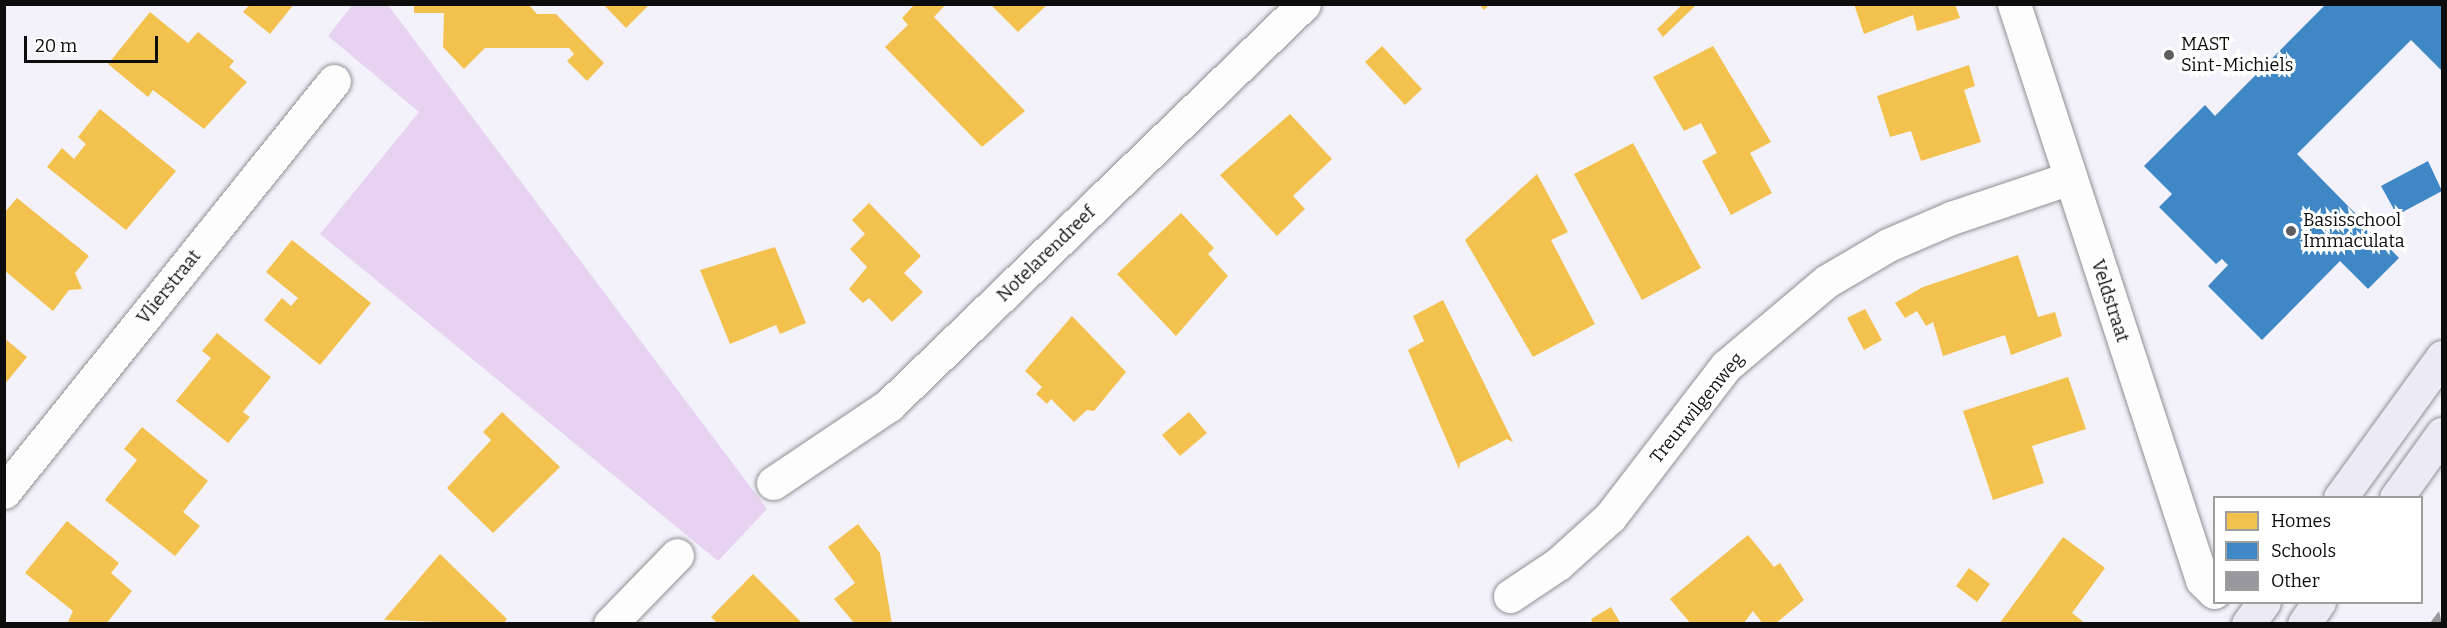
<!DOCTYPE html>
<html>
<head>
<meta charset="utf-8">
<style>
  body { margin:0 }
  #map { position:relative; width:2447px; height:628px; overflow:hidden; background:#f3f2fb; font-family:Bitter,serif }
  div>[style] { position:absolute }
  .green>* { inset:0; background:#e8d2f1 }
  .homes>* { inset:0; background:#f2c14e }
  .schools>* { inset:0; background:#3f88c5 }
  .building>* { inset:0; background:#98989e }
  .roads { filter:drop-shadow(0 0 2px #919094) drop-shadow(0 0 2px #919094) }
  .street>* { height:33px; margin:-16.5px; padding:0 16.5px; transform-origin:16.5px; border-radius:16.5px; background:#fdfdfe }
  .secondary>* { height:33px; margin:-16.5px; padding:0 16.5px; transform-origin:16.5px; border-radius:16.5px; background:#ebeaf5 }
  .dots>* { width:16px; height:16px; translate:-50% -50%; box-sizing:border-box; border:3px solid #fff; border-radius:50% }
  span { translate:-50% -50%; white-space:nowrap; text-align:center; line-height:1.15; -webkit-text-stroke:6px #fff; paint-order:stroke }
  .poi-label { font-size:18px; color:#0d0d0d }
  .left { translate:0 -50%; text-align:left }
  .street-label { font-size:18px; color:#0d0d0d }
  .frame { position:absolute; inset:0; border:6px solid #0d0d0d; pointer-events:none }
  .legend { position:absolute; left:2213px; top:496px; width:210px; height:108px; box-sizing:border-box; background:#fff; border:2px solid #9e9e9e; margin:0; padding:8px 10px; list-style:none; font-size:18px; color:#0d0d0d }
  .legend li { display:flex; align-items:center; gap:12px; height:30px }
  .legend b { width:30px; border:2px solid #9e9e9e }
  .scale { position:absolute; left:24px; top:36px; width:134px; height:27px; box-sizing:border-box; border:3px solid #0d0d0d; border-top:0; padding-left:8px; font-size:18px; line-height:21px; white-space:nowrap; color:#0d0d0d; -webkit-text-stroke:4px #fff; paint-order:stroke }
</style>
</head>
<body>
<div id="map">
  <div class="green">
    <div style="clip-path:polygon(353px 4px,388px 5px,767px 509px,718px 561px,320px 234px,419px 112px,328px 36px)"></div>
  </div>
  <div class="homes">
    <div style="clip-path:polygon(250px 4px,294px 4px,270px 34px,243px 12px)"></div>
    <div style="clip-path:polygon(414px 4px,528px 4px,537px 14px,556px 14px,604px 63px,587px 81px,567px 61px,574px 54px,569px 48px,485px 48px,464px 69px,443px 47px,444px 13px,414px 13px)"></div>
    <div style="clip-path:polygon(603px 4px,650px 4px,626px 28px)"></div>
    <div style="clip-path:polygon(915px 4px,946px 4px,934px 17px,1025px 111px,982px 147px,885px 47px,908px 25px,902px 18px)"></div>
    <div style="clip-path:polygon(990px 4px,1048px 4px,1018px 32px)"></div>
    <div style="clip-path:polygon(1479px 4px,1490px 4px,1484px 10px)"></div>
    <div style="clip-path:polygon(1683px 4px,1697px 4px,1663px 37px,1657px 29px)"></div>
    <div style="clip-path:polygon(1854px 4px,1955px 4px,1960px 18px,1917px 31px,1913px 15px,1864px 34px)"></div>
    <div style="clip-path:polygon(150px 12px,188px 43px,198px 32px,234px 61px,229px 67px,247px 82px,204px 129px,153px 90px,148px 97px,108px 64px)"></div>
    <div style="clip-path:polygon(1382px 46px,1422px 89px,1405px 105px,1365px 62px)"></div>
    <div style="clip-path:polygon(1713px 46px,1771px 142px,1750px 153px,1772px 193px,1731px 215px,1702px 161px,1717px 153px,1701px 123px,1684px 131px,1653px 77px)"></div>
    <div style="clip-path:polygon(1969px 65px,1975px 86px,1964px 90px,1981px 142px,1921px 161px,1911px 131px,1890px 137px,1877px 96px)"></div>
    <div style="clip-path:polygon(100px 109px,176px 171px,126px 230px,47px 167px,62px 148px,74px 159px,86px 144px,78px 137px)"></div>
    <div style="clip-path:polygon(1290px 114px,1332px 159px,1293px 196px,1305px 209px,1277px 236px,1220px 175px)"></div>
    <div style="clip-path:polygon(1633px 143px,1701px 268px,1642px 300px,1574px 174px)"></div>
    <div style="clip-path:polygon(1537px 174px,1568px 232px,1551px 240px,1595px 324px,1533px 357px,1465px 240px)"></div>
    <div style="clip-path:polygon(17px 198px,89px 256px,75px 273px,82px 289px,69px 290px,53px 311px,4px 270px,4px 213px)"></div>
    <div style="clip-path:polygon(869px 203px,921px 256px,904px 273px,923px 292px,892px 322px,869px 298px,863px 303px,849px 289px,867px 267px,850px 249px,865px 234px,852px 220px)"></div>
    <div style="clip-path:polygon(1181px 213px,1214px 248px,1208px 254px,1228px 276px,1176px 336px,1117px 274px)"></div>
    <div style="clip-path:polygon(292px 240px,371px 303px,320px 365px,264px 320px,282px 298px,291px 306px,298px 298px,266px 272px)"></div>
    <div style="clip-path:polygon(775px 247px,806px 323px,780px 334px,776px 325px,730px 344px,700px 270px)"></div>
    <div style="clip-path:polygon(2018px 255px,2038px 317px,2055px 312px,2062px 336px,2011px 355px,2005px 335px,1943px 356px,1933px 322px,1926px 326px,1917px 311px,1905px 318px,1895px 303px,1923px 287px)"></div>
    <div style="clip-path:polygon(1443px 300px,1513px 442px,1507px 439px,1460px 463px,1459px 469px,1408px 350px,1424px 341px,1413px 316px)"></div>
    <div style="clip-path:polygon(1865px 309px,1882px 340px,1864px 350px,1847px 318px)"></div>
    <div style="clip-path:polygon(1072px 316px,1126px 372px,1094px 411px,1087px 410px,1074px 422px,1051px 399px,1047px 404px,1036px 394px,1042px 387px,1025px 371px)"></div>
    <div style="clip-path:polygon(217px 333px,271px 377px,243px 412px,250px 417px,228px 443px,176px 401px,211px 358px,202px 351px)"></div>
    <div style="clip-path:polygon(4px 338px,27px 357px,4px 385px)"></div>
    <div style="clip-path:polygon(2068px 377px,2086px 429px,2032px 446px,2044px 483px,1993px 500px,1963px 411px)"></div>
    <div style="clip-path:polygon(502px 412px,560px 467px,493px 533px,447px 488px,491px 440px,483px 432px)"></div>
    <div style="clip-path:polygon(1189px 412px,1207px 433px,1180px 456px,1162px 435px)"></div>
    <div style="clip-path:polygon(142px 427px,208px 481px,183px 512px,200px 526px,175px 556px,105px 500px,137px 460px,124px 449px)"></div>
    <div style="clip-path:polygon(67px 521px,119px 563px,111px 573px,132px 591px,106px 624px,67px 624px,73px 611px,25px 573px)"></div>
    <div style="clip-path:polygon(858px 524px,880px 553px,892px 624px,855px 624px,834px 599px,855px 583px,828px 547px)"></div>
    <div style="clip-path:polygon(1748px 535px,1774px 567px,1780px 563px,1804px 600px,1775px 624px,1763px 624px,1753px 611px,1743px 624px,1691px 624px,1670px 599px)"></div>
    <div style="clip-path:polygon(2063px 537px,2105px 568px,2072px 613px,2086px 624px,1999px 624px)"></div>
    <div style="clip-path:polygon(440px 554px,507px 619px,503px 624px,384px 620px)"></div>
    <div style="clip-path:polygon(1969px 568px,1990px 584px,1977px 602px,1956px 586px)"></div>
    <div style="clip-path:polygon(753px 574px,803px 624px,718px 624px,711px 617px)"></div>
    <div style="clip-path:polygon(1611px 607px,1621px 624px,1593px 624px,1591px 619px)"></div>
  </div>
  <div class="schools">
    <div style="clip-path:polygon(2326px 4px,2442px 4px,2442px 71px,2411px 40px,2297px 154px,2399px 258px,2368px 289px,2340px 261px,2262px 340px,2208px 286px,2228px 265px,2222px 259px,2216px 264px,2159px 207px,2172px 194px,2144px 166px,2205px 105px,2215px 116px)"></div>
    <div style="clip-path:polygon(2428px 161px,2442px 191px,2397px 215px,2381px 186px)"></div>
  </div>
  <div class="building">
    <div style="clip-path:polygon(2439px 611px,2442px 624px,2429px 624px)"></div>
  </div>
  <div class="roads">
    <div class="street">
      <div style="left:2014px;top:4px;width:606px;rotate:71.92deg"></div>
      <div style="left:2202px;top:580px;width:17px;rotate:45deg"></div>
      <div style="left:773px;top:483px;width:140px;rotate:-33.9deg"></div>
      <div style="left:889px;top:405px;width:577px;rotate:-44.02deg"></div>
      <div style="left:4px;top:492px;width:527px;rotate:-51.24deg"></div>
      <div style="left:1510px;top:596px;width:58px;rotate:-33.7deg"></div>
      <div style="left:1558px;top:564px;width:70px;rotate:-42.1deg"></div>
      <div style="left:1610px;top:517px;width:190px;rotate:-52.5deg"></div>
      <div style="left:1726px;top:366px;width:132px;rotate:-40.1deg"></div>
      <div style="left:1827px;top:281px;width:71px;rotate:-30.5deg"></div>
      <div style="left:1888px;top:245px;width:69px;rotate:-23.2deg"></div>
      <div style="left:1951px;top:218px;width:126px;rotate:-18.6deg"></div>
      <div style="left:610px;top:624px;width:96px;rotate:-45.8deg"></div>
    </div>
    <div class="secondary">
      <div style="left:2340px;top:498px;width:174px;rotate:-54.1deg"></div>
      <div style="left:2396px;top:498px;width:79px;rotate:-54.3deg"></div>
      <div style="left:2248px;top:624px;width:27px;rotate:-54deg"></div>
      <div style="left:2304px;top:624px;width:27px;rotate:-56deg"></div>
    </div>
  </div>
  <div class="dots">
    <div style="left:2169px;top:55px;background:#5e5d60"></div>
    <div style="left:2291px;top:231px;background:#5e5d60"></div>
  </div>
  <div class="poi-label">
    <span class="left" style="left:2181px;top:55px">MAST<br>Sint-Michiels</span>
    <span class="left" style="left:2303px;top:231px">Basisschool<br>Immaculata</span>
  </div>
  <div class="street-label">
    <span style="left:1046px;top:254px;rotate:-44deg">Notelarendreef</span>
    <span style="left:169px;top:287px;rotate:-51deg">Vlierstraat</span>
    <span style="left:2110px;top:301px;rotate:72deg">Veldstraat</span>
    <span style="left:1697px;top:408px;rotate:-51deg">Treurwilgenweg</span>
  </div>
  <div class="frame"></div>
  <ul class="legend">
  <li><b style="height:16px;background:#f2c14e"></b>Homes</li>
  <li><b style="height:16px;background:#3f88c5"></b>Schools</li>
  <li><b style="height:16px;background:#98989e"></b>Other</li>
  </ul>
  <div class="scale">20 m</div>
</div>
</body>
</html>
